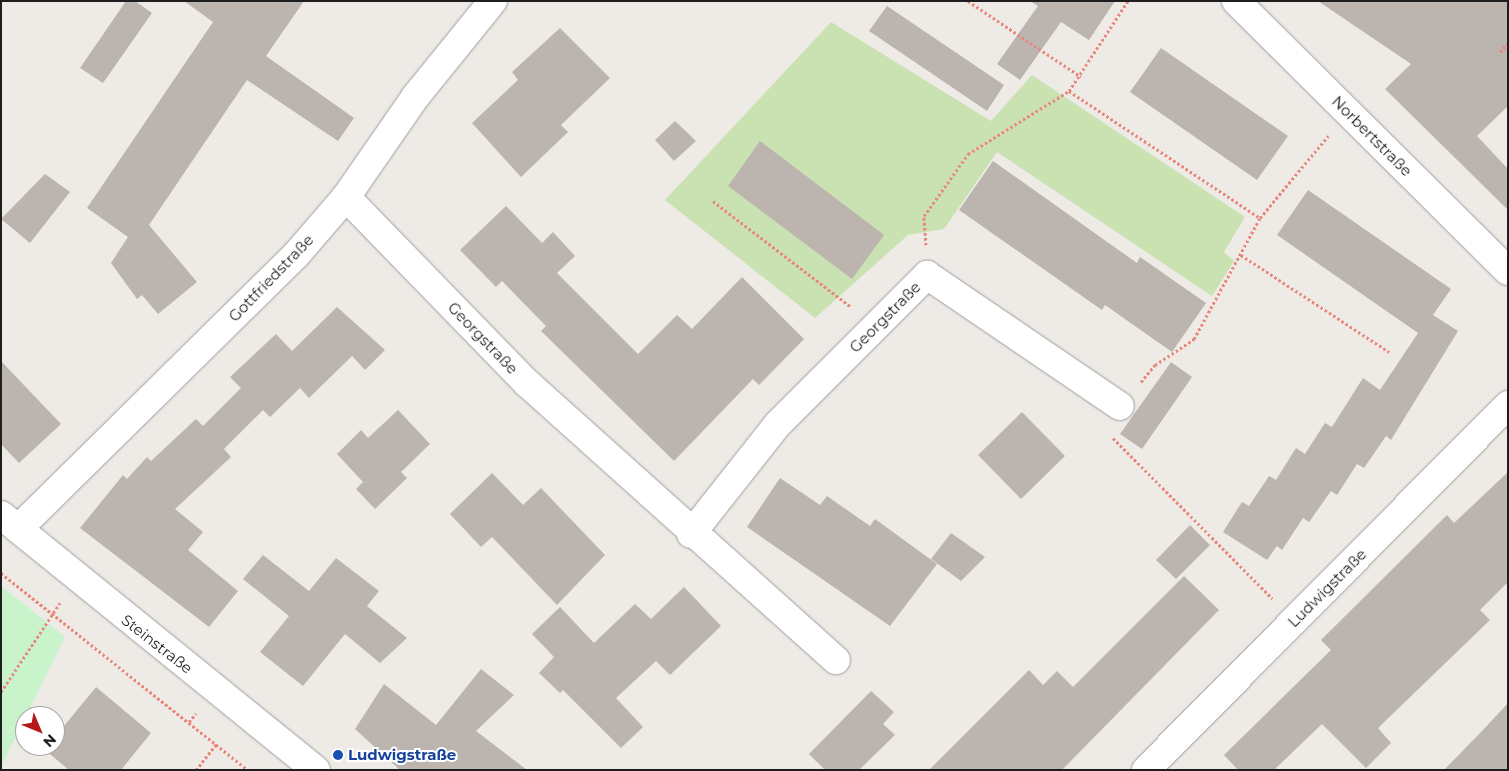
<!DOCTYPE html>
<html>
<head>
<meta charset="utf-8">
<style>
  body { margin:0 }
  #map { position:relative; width:1509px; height:771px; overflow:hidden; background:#eeebe6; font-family:Montserrat,sans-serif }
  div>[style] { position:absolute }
  .grass>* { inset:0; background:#cae2b2 }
  .park>* { inset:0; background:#c8f3cb }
  .building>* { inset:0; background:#bbb4af }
  .path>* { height:3px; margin-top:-1.5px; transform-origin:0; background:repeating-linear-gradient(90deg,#e9877c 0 2.5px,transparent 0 5px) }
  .roads { filter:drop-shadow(0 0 1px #9f9f9f) drop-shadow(0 0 1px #9f9f9f) }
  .minor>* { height:28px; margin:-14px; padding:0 14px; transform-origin:14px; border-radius:14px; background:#fff }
  .dots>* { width:14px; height:14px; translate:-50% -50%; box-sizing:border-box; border:2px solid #fff; border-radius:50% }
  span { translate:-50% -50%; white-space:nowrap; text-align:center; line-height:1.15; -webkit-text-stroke:4px #fff; paint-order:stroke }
  .street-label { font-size:15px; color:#1e1e1e }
  .transit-label { font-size:15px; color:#164399; font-weight:700 }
  .left { translate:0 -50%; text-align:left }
  .frame { position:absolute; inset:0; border:2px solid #1e1e1e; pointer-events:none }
  .north { position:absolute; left:15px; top:706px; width:50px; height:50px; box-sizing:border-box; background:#fff; border:1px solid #a5a5a5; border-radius:50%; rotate:135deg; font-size:14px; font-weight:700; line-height:20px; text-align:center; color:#1e1e1e }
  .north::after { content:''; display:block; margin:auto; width:18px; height:22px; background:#b41819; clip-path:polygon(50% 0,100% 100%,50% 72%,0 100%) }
</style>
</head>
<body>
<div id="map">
  <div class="grass">
    <div style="clip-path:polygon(831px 22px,991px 121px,1032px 75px,1245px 217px,1224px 252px,1234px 261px,1212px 296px,997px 152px,944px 229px,908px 235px,815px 318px,665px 200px)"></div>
  </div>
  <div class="park">
    <div style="clip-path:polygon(1px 586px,65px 637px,1px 767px)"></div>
  </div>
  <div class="building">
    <div style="clip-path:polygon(126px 1px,135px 1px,152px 13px,103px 83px,80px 68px)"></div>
    <div style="clip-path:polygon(184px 1px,304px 1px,266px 56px,354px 118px,338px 141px,247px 80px,149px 225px,197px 282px,158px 314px,142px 295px,137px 299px,111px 263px,128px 237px,87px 208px,213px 22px)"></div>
    <div style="clip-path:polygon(1030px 1px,1115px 1px,1089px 40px,1061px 22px,1020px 80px,997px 64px,1038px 6px)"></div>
    <div style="clip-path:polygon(1318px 1px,1508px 1px,1508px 106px,1477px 136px,1508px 169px,1508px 210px,1385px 89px,1411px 64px)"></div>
    <div style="clip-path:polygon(887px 6px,1004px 85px,987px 111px,869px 31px)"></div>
    <div style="clip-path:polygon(560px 28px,610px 78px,561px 125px,568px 132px,521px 177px,472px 123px,518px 80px,512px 72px)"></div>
    <div style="clip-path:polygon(1161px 48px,1288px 136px,1257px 180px,1130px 92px)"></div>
    <div style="clip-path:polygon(675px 121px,696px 141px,674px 161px,655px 140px)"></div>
    <div style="clip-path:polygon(760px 141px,884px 235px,852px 279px,728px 186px)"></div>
    <div style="clip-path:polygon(993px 161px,1137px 263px,1140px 257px,1206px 303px,1172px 352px,1105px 305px,1102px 310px,959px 210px)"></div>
    <div style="clip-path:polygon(45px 174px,70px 192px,30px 243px,1px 219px)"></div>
    <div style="clip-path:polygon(1308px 190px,1451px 289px,1433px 315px,1458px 331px,1391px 440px,1386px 436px,1364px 468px,1357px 464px,1337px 495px,1331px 491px,1309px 522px,1303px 518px,1282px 550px,1277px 546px,1267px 560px,1223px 532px,1242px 502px,1249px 506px,1269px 476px,1276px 480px,1296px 448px,1305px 454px,1325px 423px,1332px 427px,1363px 378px,1380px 390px,1418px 333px,1277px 235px)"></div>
    <div style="clip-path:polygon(506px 206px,542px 243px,553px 232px,575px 256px,557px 273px,638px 354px,677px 315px,692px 329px,742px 277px,804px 339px,759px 385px,753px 379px,674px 461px,541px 331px,546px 326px,502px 281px,496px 287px,460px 250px)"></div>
    <div style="clip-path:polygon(337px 307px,385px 350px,365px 370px,352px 356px,309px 398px,300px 388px,270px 417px,263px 410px,224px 449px,231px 457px,175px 509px,203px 532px,188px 550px,238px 591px,209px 627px,80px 528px,123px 475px,127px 479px,147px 457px,151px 461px,196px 419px,203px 426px,241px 388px,230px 377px,276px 334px,292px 351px)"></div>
    <div style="clip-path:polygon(1px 361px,61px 424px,19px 463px,1px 444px)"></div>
    <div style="clip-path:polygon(1171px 362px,1192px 377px,1142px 449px,1120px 434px)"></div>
    <div style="clip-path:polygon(398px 410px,430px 444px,401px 472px,407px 478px,375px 509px,356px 489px,363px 482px,337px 454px,361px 430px,368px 438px)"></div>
    <div style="clip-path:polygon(1022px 412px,1065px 456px,1021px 499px,978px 455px)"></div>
    <div style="clip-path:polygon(1508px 472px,1508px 582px,1480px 610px,1490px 620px,1378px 728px,1391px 743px,1366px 768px,1322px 724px,1274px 770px,1238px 770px,1224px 755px,1331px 650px,1321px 640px,1447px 515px,1454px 523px)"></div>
    <div style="clip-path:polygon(492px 473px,523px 505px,541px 488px,605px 555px,557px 605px,492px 537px,481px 547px,450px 514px)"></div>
    <div style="clip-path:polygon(780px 478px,820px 505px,827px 496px,870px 526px,875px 519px,937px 564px,890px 626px,747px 527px)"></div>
    <div style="clip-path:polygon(1190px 525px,1210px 545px,1176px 579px,1156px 560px)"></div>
    <div style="clip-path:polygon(951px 533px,985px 557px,961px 581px,931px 559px)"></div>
    <div style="clip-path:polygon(263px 555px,309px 591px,336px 558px,379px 591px,367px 606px,407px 638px,380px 663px,345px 634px,303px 686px,260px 652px,289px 616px,243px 579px)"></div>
    <div style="clip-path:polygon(1184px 576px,1219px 610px,1062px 770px,929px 770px,1029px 670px,1043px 685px,1057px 671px,1073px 687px)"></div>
    <div style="clip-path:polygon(684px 587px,721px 626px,670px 675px,656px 661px,616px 698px,643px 727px,621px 748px,563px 690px,560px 693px,539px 673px,554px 657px,532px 634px,560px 607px,594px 643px,635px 604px,651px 619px)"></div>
    <div style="clip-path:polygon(481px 669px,514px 695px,476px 731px,527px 770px,400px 770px,355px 729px,384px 684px,436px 725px)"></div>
    <div style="clip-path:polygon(96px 687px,151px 733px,121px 770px,69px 770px,45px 750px,55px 746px,55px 737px)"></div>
    <div style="clip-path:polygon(871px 691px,894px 712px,883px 724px,895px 735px,859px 770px,825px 770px,809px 754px)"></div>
    <div style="clip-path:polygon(1508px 703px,1508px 770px,1444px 770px,1483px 730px)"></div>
  </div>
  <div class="path">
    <div style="left:968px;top:1px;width:136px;rotate:33.9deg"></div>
    <div style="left:1500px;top:52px;width:12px;rotate:-48deg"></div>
    <div style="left:1069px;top:91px;width:229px;rotate:33.6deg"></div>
    <div style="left:713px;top:201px;width:174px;rotate:37.5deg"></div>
    <div style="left:926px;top:245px;width:29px;rotate:-94deg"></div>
    <div style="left:924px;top:216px;width:76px;rotate:-54.6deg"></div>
    <div style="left:968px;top:154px;width:119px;rotate:-32deg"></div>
    <div style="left:1069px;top:91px;width:108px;rotate:-56.8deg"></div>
    <div style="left:1241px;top:255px;width:177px;rotate:33.2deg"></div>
    <div style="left:1141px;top:382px;width:22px;rotate:-51deg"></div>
    <div style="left:1155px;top:365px;width:47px;rotate:-33.7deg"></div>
    <div style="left:1194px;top:339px;width:138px;rotate:-61.4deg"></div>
    <div style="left:1260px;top:218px;width:107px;rotate:-50.3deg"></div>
    <div style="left:1113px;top:438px;width:226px;rotate:45.2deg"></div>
    <div style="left:1px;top:573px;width:316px;rotate:38.6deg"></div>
    <div style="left:1px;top:692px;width:107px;rotate:-56.5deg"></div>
    <div style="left:189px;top:722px;width:11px;rotate:-52deg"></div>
    <div style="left:196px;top:770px;width:33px;rotate:-52deg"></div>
  </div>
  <div class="roads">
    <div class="minor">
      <div style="left:1236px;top:1px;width:383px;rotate:44.8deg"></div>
      <div style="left:346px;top:197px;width:260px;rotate:45.8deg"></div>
      <div style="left:527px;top:383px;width:415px;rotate:41.9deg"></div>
      <div style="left:1px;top:515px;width:405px;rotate:39deg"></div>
      <div style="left:18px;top:529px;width:390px;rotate:-44.6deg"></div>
      <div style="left:296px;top:255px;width:77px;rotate:-49.2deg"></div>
      <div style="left:346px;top:197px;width:123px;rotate:-55.3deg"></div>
      <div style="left:416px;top:96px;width:122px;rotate:-51deg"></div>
      <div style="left:691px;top:534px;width:140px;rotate:-51.7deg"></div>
      <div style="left:778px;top:424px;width:211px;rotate:-45deg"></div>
      <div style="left:927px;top:275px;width:233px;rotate:34.2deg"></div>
      <div style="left:1146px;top:770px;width:514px;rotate:-45.24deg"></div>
    </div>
  </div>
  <div class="dots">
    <div style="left:338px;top:755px;background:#1a4fb4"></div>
  </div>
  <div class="street-label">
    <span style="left:1372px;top:136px;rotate:45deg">Norbertstraße</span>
    <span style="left:271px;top:278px;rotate:-46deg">Gottfriedstraße</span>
    <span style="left:885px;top:317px;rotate:-45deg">Georgstraße</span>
    <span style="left:483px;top:338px;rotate:46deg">Georgstraße</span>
    <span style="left:1327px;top:588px;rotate:-45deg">Ludwigstraße</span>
    <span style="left:157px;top:644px;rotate:38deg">Steinstraße</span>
  </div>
  <div class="transit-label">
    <span class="left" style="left:348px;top:755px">Ludwigstraße</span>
  </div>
  <div class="frame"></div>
  <div class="north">N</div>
</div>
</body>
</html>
